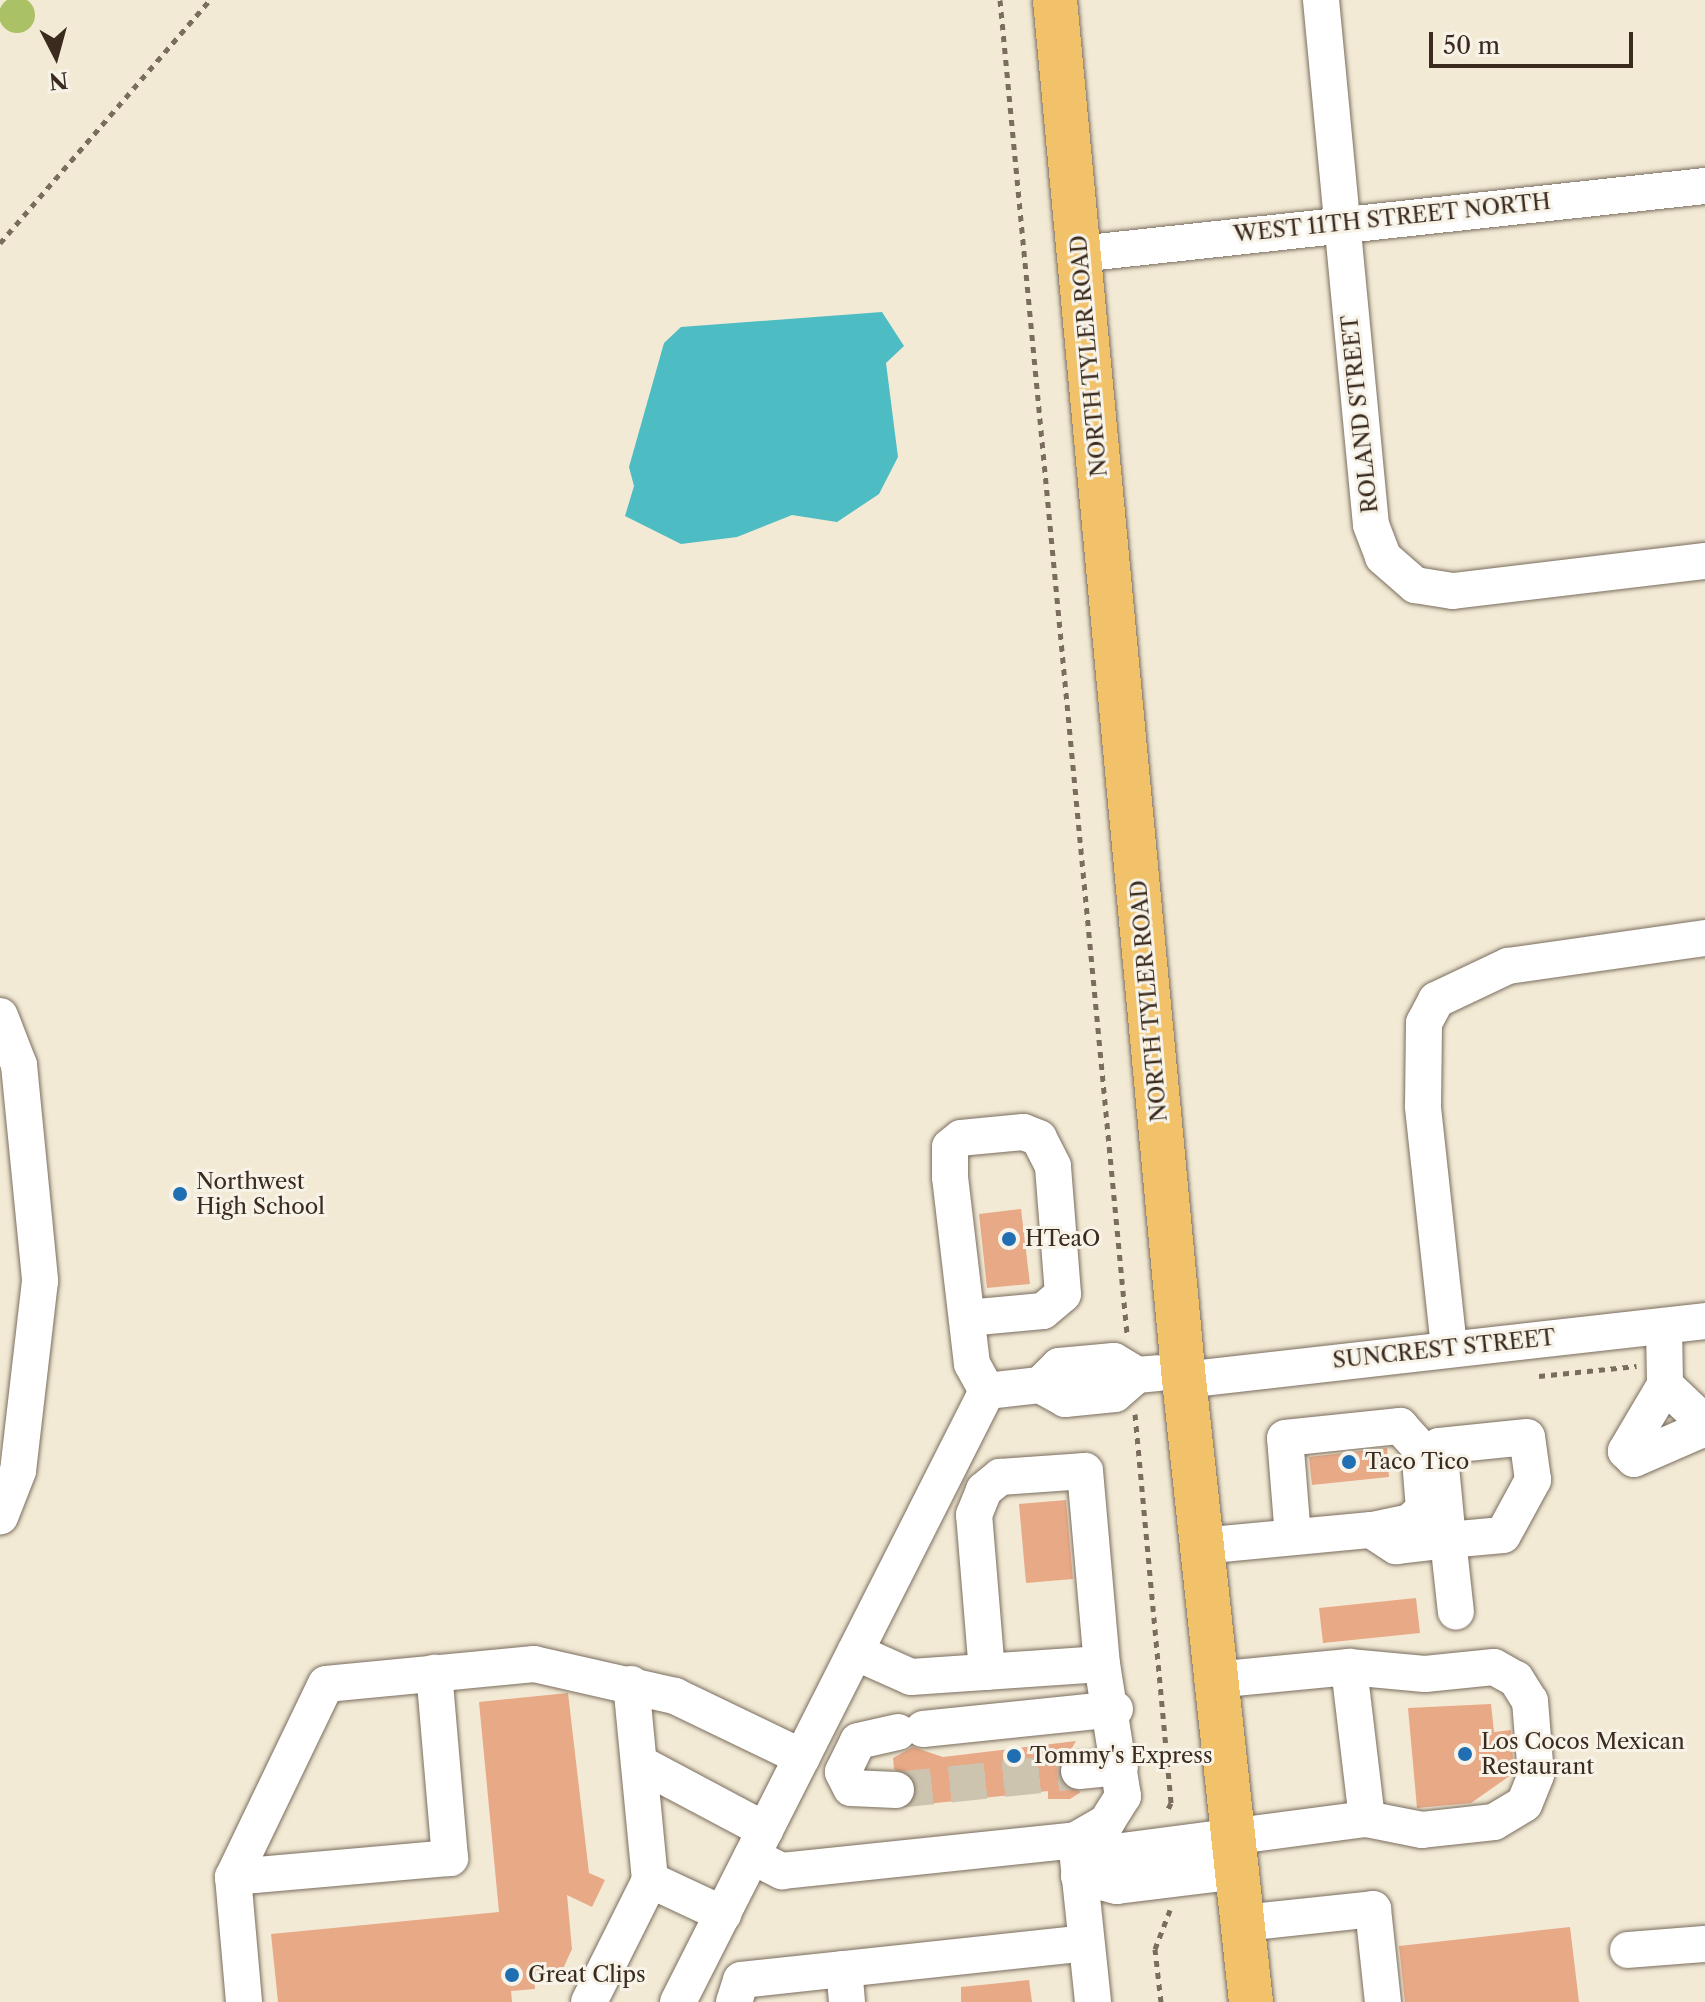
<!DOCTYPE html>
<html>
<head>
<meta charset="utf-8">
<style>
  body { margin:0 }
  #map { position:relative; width:1705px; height:2002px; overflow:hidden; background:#f2ead5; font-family:"Libre Caslon Text",serif }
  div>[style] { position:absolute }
  .green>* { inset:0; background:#abc166 }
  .round { border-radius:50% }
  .water>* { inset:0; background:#4dbcc3 }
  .building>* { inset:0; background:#e8a987 }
  .minor-tunnel>* { height:36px; margin-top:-18px; transform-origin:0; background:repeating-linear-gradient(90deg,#cdc4b0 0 36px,transparent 0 54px) }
  .path>* { height:5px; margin-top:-2.5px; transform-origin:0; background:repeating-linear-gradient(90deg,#7b6d5e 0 6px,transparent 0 12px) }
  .roads { filter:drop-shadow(0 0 2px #7b6d5e) drop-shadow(0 0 2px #7b6d5e) }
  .minor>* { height:36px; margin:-18px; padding:0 18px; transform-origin:18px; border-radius:18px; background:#fff }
  .major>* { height:44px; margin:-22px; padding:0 22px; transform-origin:22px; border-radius:22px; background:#f2c26a }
  .dots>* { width:22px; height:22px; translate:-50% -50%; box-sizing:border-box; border:4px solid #f7f3e8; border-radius:50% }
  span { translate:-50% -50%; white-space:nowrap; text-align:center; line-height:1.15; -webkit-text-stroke:6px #f7f3e8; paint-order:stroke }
  .street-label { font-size:22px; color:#3b2a1e }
  .poi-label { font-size:22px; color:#3b2a1e }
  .left { translate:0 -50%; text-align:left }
  .north { position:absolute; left:16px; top:16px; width:80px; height:80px; -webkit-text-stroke:6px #f7f3e8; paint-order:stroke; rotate:174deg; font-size:22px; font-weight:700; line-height:32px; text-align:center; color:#3b2a1e }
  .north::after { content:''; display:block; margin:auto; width:28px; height:36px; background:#3b2a1e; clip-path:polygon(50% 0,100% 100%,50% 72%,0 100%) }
  .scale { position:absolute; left:1429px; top:32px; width:204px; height:36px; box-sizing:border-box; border:4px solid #3b2a1e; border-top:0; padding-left:10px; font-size:24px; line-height:28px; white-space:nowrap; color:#3b2a1e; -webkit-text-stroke:6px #f7f3e8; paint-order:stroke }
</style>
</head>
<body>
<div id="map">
  <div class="green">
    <div class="round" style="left:-1px;top:-3px;width:36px;height:36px"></div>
  </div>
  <div class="water">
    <div style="clip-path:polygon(882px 312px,904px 346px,886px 363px,898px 457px,879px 494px,837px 522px,792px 515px,737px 537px,681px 544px,625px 516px,634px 486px,629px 467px,664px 343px,681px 327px)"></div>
  </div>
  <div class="building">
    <div style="clip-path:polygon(1021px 1209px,1030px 1284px,987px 1288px,979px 1214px)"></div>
    <div style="clip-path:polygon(1387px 1448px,1389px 1477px,1312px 1485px,1309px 1457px)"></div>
    <div style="clip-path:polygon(1066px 1500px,1073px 1579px,1026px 1583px,1019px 1504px)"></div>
    <div style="clip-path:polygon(1416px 1598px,1420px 1633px,1323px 1643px,1319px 1608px)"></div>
    <div style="clip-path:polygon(568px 1693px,589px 1873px,605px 1880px,592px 1907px,567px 1895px,572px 1949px,561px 1973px,534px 1976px,535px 1989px,511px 1991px,512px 2002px,278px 2002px,271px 1934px,499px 1912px,479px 1702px)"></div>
    <div style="clip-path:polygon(1491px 1704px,1494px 1732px,1511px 1730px,1514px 1773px,1471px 1803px,1417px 1808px,1408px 1708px)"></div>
    <div style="clip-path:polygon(1076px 1741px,1058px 1772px,1062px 1784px,1081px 1792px,1070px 1799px,1048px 1799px,1048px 1791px,908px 1806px,915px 1781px,894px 1769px,893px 1758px,913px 1747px,943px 1757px)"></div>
    <div style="clip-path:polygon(1570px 1927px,1579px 2002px,1405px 2002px,1399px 1946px)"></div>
    <div style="clip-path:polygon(1029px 1980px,1032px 2002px,961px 2002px,961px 1987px)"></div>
  </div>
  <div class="minor-tunnel">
    <div style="left:896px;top:1790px;width:184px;rotate:-5.9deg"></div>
  </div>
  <div class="path">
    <div style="left:1000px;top:0;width:1339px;rotate:84.56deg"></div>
    <div style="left:0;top:243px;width:321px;rotate:-49.2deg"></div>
    <div style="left:1539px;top:1376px;width:98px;rotate:-5.9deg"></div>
    <div style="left:1135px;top:1414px;width:391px;rotate:84.7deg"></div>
    <div style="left:1171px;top:1803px;width:11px;rotate:117deg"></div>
    <div style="left:1161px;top:2002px;width:53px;rotate:-96.5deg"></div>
    <div style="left:1155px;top:1949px;width:42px;rotate:-69deg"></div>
  </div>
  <div class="roads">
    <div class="minor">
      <div style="left:1321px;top:0;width:527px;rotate:84.56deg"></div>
      <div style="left:1371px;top:525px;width:34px;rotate:69deg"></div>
      <div style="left:1383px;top:557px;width:43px;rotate:41.2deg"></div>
      <div style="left:1415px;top:585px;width:38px;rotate:9deg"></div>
      <div style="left:1453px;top:591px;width:254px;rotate:-6.8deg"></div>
      <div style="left:1079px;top:254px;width:630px;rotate:-6.2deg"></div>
      <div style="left:0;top:1016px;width:53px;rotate:68.8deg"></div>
      <div style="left:19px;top:1065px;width:217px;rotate:84.4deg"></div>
      <div style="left:40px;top:1281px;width:191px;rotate:96.6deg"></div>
      <div style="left:18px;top:1471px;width:49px;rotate:111.4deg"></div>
      <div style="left:967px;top:1318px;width:76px;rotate:-5.3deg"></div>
      <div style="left:1043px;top:1311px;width:26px;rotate:-40deg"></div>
      <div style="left:1063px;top:1294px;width:128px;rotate:-94.5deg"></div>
      <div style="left:1053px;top:1166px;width:31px;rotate:-117deg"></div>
      <div style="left:1039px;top:1138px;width:17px;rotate:-159deg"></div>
      <div style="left:1023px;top:1132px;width:62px;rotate:174.5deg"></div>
      <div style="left:961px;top:1138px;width:14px;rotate:141deg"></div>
      <div style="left:950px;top:1147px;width:30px;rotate:90deg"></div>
      <div style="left:950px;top:1177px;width:188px;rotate:83.3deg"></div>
      <div style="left:972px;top:1364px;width:31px;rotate:61deg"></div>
      <div style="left:1664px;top:1326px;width:59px;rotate:89deg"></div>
      <div style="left:1665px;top:1385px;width:55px;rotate:43.5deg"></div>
      <div style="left:1449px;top:1347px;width:242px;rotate:-96.2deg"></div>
      <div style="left:1423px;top:1106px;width:83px;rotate:-89.3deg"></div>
      <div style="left:1424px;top:1023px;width:26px;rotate:-62deg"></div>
      <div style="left:1436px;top:1000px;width:80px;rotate:-25.3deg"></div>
      <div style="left:1508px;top:966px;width:199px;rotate:-8.1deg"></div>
      <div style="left:1184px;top:1380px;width:524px;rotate:-6.46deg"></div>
      <div style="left:1040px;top:1385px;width:27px;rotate:-45deg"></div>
      <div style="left:1059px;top:1366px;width:55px;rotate:-5.2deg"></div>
      <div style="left:1114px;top:1361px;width:27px;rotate:31deg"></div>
      <div style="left:1137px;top:1375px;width:21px;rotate:-5deg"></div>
      <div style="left:1665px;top:1385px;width:77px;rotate:120.6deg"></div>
      <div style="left:1626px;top:1451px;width:11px;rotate:45deg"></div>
      <div style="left:1634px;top:1459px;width:77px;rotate:-23.6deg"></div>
      <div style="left:1293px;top:1537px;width:99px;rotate:-94.6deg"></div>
      <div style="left:1285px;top:1438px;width:116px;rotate:-6deg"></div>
      <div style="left:1400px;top:1426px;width:28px;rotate:48deg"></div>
      <div style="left:1419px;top:1447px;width:62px;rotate:85.4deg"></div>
      <div style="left:1424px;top:1509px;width:19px;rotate:137deg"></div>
      <div style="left:1410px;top:1522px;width:40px;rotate:168deg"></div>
      <div style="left:1201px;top:1546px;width:171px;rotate:-5.4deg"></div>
      <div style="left:1371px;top:1530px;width:30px;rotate:33deg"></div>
      <div style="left:1396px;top:1546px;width:52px;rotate:-6.6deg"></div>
      <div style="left:1448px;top:1540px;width:55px;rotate:-5.2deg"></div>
      <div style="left:1503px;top:1535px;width:63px;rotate:-61.4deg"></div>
      <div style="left:1533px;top:1480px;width:43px;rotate:-97.9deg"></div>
      <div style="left:1527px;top:1437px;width:88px;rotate:174.2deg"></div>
      <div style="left:1439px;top:1446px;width:94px;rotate:84.5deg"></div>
      <div style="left:1448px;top:1540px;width:72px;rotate:83.7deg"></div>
      <div style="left:855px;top:1652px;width:61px;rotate:24.1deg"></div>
      <div style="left:911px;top:1677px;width:191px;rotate:-3.9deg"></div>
      <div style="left:1102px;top:1664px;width:134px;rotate:81deg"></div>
      <div style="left:1123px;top:1796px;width:31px;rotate:122deg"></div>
      <div style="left:1107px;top:1822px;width:36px;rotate:150deg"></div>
      <div style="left:1349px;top:1667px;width:76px;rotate:5.3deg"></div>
      <div style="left:1425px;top:1674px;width:69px;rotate:-5.8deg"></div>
      <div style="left:1494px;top:1667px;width:25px;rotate:29deg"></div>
      <div style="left:1516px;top:1679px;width:26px;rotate:58deg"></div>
      <div style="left:1530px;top:1701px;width:74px;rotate:85.4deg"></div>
      <div style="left:1536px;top:1775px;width:31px;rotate:112deg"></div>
      <div style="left:1524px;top:1804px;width:35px;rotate:149deg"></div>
      <div style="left:1494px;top:1822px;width:72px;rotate:173.7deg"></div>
      <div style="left:1422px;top:1830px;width:56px;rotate:-168.7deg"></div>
      <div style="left:987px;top:1672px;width:158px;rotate:-94.7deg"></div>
      <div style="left:974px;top:1515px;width:27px;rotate:-68deg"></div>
      <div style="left:984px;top:1490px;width:21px;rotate:-39deg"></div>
      <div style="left:1000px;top:1477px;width:85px;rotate:-4deg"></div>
      <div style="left:1085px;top:1471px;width:194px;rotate:85deg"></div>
      <div style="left:923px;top:1729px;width:193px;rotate:-5.9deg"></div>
      <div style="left:639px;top:1763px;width:143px;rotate:28deg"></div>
      <div style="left:1079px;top:1771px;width:41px;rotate:-5.6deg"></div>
      <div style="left:896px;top:1790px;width:45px;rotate:-177.5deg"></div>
      <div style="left:851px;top:1788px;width:18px;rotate:-117deg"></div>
      <div style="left:843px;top:1772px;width:34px;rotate:-64deg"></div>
      <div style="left:858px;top:1741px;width:41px;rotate:-12.7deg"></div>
      <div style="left:752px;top:1856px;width:34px;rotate:27deg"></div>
      <div style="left:782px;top:1871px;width:296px;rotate:-6deg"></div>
      <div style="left:1076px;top:1840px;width:163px;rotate:84deg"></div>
      <div style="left:1079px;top:1876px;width:43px;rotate:-33.7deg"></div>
      <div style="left:1115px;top:1852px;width:254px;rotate:-7.5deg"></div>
      <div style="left:1367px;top:1819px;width:153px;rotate:-96.8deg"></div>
      <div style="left:1349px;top:1667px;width:136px;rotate:174.5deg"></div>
      <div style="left:1079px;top:1876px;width:39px;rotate:15deg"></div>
      <div style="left:1117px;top:1886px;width:121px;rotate:-7.1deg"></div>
      <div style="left:233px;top:1877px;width:218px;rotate:-5deg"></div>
      <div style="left:450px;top:1858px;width:186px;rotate:-94.9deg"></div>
      <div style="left:650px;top:1880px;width:81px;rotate:25deg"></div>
      <div style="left:1243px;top:1923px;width:131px;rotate:-6.1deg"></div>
      <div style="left:1373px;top:1909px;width:94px;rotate:83.9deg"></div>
      <div style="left:1628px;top:1950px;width:77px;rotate:-4.5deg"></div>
      <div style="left:244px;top:2002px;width:125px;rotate:-95deg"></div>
      <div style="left:233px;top:1877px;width:214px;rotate:-64.3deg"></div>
      <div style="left:326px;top:1684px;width:209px;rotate:-5.5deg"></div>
      <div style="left:534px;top:1664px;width:145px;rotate:12.8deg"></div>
      <div style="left:675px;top:1696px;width:141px;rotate:25.7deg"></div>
      <div style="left:589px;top:2002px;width:136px;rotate:-63.4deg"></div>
      <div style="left:650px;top:1880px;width:197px;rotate:-95.5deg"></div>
      <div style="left:678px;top:2002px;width:685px;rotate:-63.17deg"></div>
      <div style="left:987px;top:1391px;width:53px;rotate:-6.5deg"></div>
      <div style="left:1040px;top:1385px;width:29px;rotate:29deg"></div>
      <div style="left:1065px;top:1399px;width:50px;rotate:-5.7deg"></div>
      <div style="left:1115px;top:1394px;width:29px;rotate:-41deg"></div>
      <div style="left:734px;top:2002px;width:23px;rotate:-72deg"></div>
      <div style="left:741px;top:1980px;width:104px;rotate:-6.1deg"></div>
      <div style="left:847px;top:2002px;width:33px;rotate:-95deg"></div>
      <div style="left:844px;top:1969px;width:243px;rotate:-6.1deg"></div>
    </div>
    <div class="major">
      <div style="left:1055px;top:0;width:1376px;rotate:84.66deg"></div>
      <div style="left:1183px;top:1370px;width:636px;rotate:83.86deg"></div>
    </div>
  </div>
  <div class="dots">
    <div style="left:180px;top:1194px;background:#1f6fb2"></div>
    <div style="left:1009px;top:1239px;background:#1f6fb2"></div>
    <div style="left:1349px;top:1462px;background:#1f6fb2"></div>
    <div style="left:1465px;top:1754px;background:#1f6fb2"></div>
    <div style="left:1014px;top:1756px;background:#1f6fb2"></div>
    <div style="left:512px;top:1975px;background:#1f6fb2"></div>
  </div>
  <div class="street-label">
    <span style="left:1392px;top:218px;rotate:-6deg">WEST 11TH STREET NORTH</span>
    <span style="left:1089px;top:356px;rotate:-95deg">NORTH TYLER ROAD</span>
    <span style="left:1360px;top:414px;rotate:-96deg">ROLAND STREET</span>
    <span style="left:1149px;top:1001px;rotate:-95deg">NORTH TYLER ROAD</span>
    <span style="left:1444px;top:1349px;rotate:-6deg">SUNCREST STREET</span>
  </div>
  <div class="poi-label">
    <span class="left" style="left:196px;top:1194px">Northwest<br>High School</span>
    <span class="left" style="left:1025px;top:1239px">HTeaO</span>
    <span class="left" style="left:1365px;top:1462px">Taco Tico</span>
    <span class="left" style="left:1481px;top:1754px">Los Cocos Mexican<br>Restaurant</span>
    <span class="left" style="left:1030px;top:1756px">Tommy's Express</span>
    <span class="left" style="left:528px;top:1975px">Great Clips</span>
  </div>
  <div class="north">N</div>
  <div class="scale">50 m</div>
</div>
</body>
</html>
